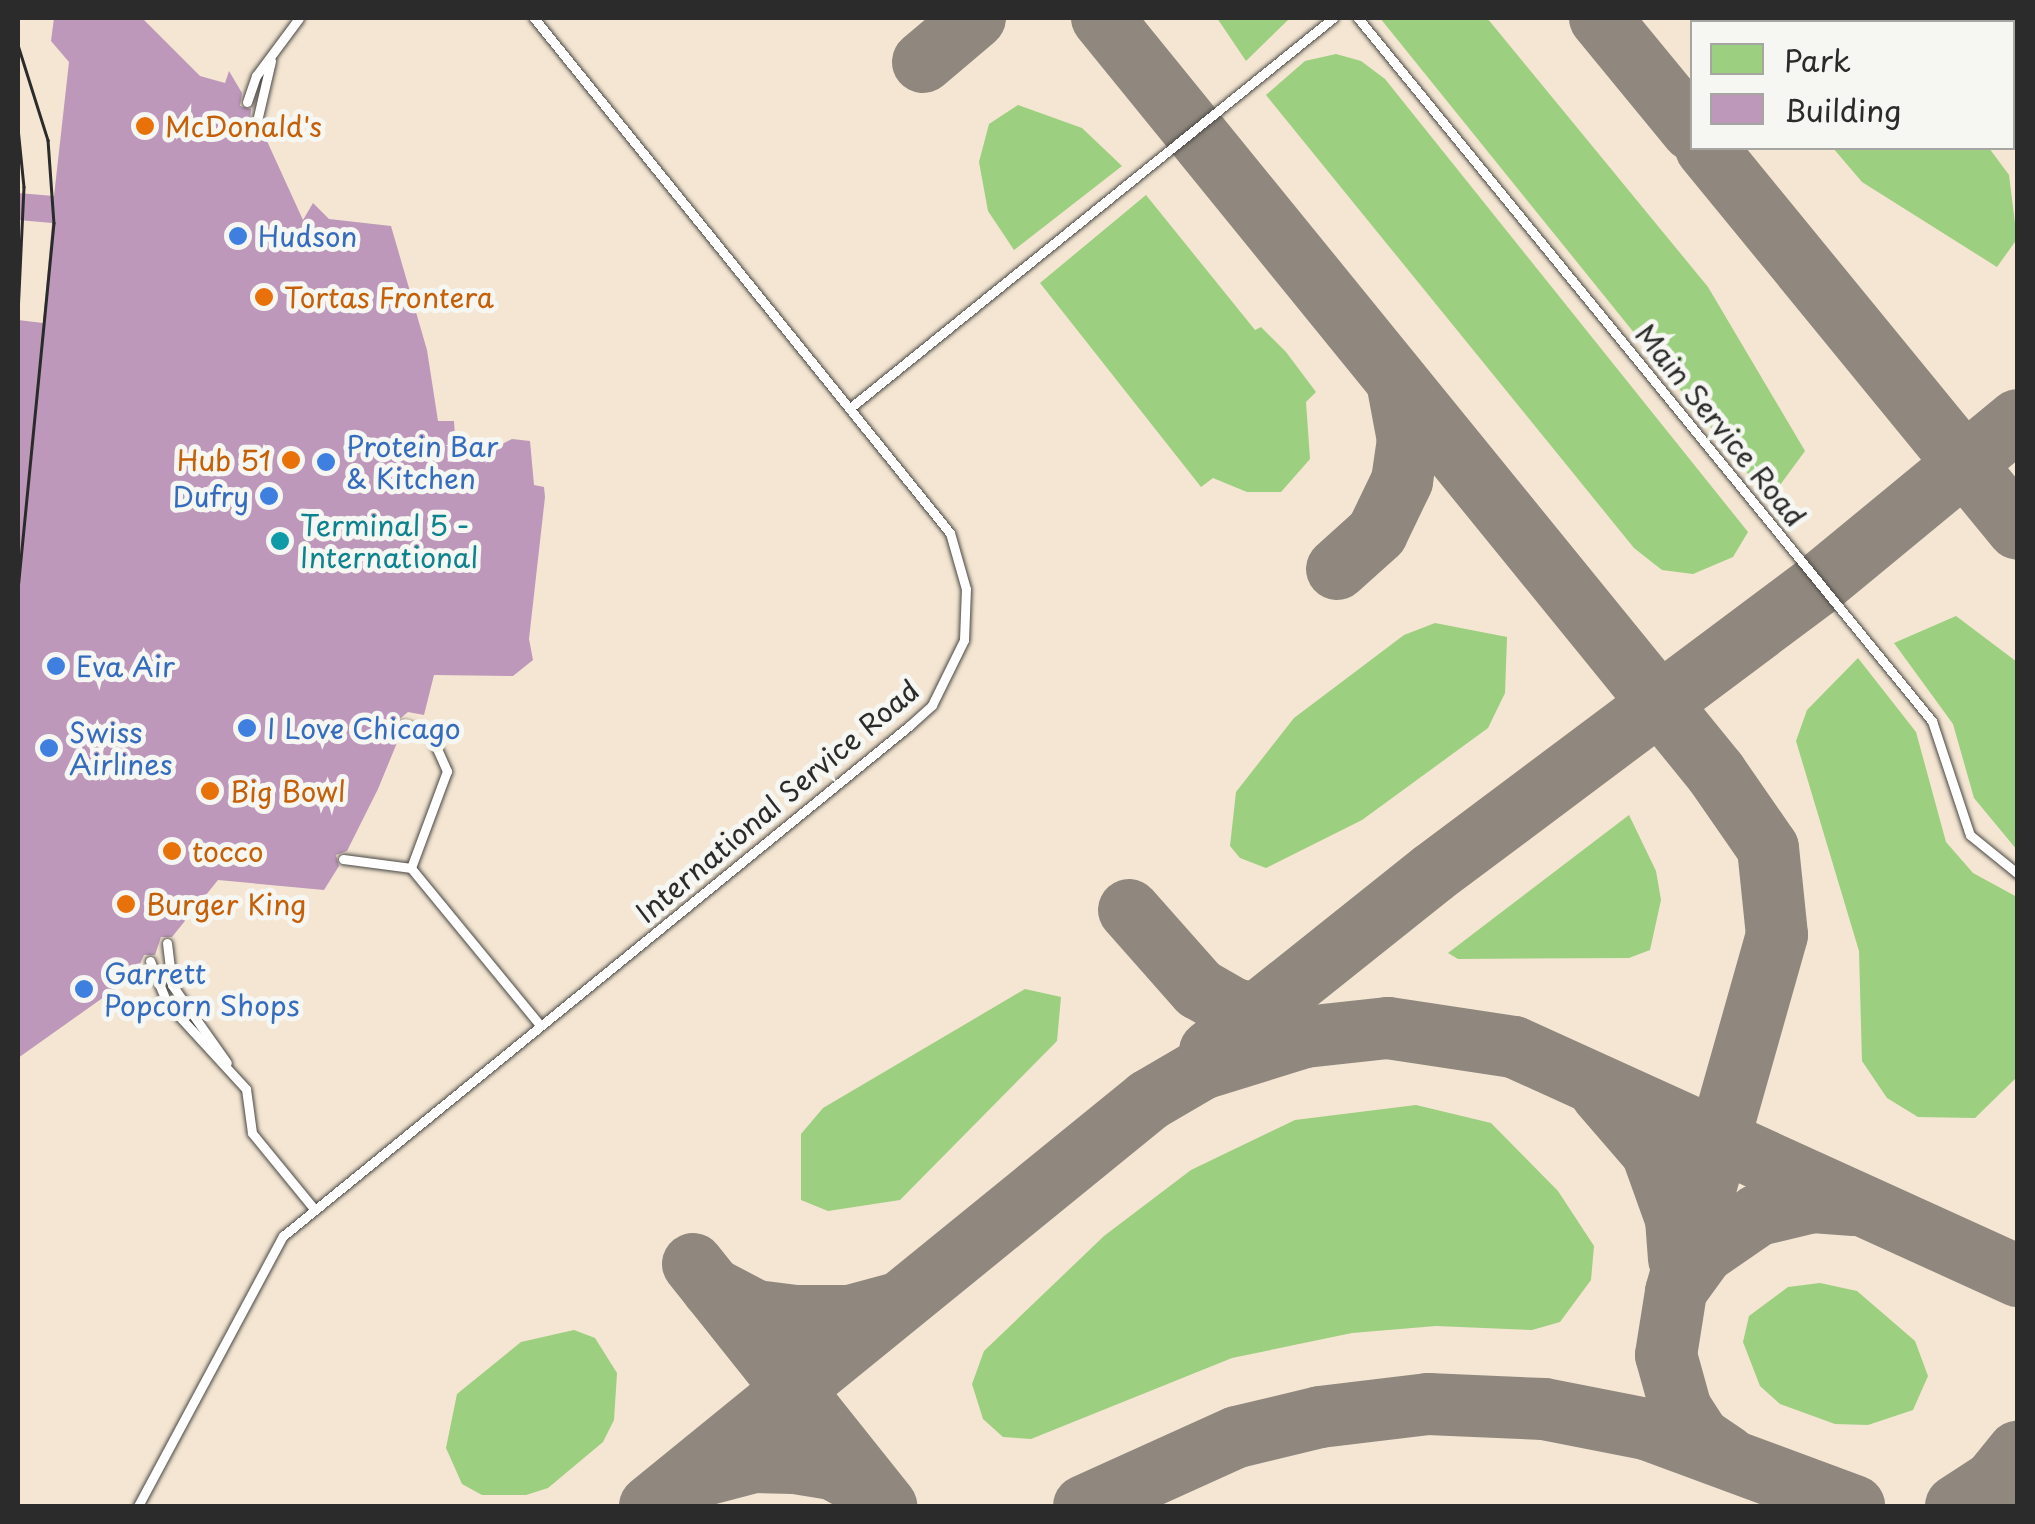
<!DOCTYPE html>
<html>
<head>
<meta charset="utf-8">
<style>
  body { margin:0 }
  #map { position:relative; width:2035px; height:1524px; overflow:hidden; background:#f4e6d2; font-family:"Playpen Sans",sans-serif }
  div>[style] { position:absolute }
  .green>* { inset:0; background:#9ccf7f }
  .taxiway>* { height:62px; margin:-31px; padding:0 31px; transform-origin:31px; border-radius:31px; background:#90887e }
  .building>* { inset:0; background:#bd98ba }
  .roads { filter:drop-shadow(0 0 2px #494744) drop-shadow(0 0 2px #494744) }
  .service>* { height:9px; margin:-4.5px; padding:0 4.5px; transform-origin:4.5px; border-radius:4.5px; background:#fff }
  .tram>* { height:2.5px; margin:-1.25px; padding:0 1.25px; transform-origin:1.25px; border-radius:1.25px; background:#2b2b2b }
  .dots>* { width:28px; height:28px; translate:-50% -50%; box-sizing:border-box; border:5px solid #f6f6f2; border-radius:50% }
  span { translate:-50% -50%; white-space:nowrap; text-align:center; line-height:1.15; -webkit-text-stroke:10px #f6f6f2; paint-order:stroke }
  .food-label { font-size:28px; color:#c56008 }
  .left { translate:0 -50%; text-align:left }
  .right { translate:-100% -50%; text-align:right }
  .shop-label { font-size:28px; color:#366cbe }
  .street-label { font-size:28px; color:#2b2b2b }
  .culture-label { font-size:28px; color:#0d838f }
  .frame { position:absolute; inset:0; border:20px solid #2b2b2b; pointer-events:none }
  .legend { position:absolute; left:1690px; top:20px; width:325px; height:130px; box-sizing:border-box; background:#f6f6f2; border:2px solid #a5a5a2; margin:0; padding:12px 18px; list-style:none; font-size:30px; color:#2b2b2b }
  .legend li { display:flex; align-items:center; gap:20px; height:50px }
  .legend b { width:50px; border:2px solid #a5a5a2 }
</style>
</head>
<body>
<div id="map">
  <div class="green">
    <div style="clip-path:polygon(1217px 18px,1290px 18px,1246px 61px)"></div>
    <div style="clip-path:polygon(1380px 18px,1487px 18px,1708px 287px,1805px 451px,1769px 500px)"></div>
    <div style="clip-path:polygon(1725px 18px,1895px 18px,1899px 22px,1729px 22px)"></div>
    <div style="clip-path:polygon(1336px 54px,1361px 61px,1385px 79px,1748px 532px,1733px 557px,1693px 574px,1662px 570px,1634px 548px,1266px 95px,1305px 61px)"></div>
    <div style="clip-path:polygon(1018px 105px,1082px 128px,1122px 166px,1014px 250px,988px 211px,979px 162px,989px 124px)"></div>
    <div style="clip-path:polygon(1833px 148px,1989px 148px,2009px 175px,2017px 239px,1997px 267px,1862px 182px)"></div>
    <div style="clip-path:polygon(1146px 195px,1255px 330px,1261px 327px,1286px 352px,1316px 392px,1306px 402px,1310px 459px,1281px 492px,1247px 492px,1213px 478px,1201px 487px,1040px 283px)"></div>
    <div style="clip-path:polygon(1956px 616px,2017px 662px,2017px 850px,1974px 798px,1953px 724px,1894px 643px)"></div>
    <div style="clip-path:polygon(1435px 623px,1507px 637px,1505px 693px,1488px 728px,1362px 820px,1266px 868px,1240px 858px,1230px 846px,1236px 792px,1294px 718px,1404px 635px)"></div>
    <div style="clip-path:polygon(1858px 658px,1916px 732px,1946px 842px,1973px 873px,2017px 897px,2017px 1077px,1975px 1118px,1918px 1117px,1887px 1098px,1862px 1061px,1859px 951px,1796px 741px,1807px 710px)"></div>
    <div style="clip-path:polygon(1629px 815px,1656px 871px,1661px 900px,1650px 950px,1629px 958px,1458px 959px,1448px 953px)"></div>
    <div style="clip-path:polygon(1025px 989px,1061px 997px,1057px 1041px,900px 1200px,828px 1211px,801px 1200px,801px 1134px,823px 1108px)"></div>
    <div style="clip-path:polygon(1416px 1105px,1491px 1123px,1558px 1191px,1594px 1246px,1591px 1280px,1560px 1322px,1532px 1330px,1436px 1326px,1352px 1333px,1232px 1358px,1031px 1439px,1003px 1437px,983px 1419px,972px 1384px,984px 1351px,1104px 1236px,1191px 1170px,1295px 1120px)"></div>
    <div style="clip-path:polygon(1820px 1283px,1857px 1291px,1915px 1341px,1928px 1376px,1913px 1410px,1868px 1425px,1835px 1424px,1780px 1404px,1760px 1386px,1743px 1342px,1749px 1316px,1788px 1287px)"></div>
    <div style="clip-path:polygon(574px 1330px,595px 1338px,617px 1373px,614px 1420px,603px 1442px,548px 1488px,526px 1495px,482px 1495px,462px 1484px,446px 1448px,457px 1394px,521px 1342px)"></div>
  </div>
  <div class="taxiway">
    <div style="left:1102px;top:18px;width:973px;rotate:50.88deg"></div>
    <div style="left:1716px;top:773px;width:91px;rotate:55.3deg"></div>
    <div style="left:1768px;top:848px;width:87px;rotate:84.1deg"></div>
    <div style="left:1777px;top:935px;width:371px;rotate:105.8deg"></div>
    <div style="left:1676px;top:1292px;width:64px;rotate:99deg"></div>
    <div style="left:1666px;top:1355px;width:56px;rotate:74.5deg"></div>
    <div style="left:1681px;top:1409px;width:35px;rotate:57deg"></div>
    <div style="left:1700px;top:1438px;width:32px;rotate:34deg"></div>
    <div style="left:1600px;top:18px;width:145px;rotate:50.6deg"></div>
    <div style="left:2012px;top:45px;width:8px;rotate:45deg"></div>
    <div style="left:923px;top:62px;width:68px;rotate:-40.2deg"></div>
    <div style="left:1706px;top:148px;width:492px;rotate:50.7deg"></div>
    <div style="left:1337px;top:569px;width:54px;rotate:-42deg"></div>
    <div style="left:1377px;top:533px;width:58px;rotate:-64.3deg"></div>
    <div style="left:1402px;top:481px;width:41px;rotate:-81.7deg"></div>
    <div style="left:1408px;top:440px;width:60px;rotate:-100.6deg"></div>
    <div style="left:1129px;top:910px;width:106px;rotate:48.5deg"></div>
    <div style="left:1199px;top:989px;width:40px;rotate:29.7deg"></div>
    <div style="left:1234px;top:1009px;width:58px;rotate:11.9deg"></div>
    <div style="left:1210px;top:1051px;width:285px;rotate:-38.6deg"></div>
    <div style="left:1433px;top:873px;width:484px;rotate:-36.8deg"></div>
    <div style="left:1820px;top:583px;width:256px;rotate:-39.5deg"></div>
    <div style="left:1601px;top:1093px;width:78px;rotate:49.2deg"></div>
    <div style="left:1652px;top:1152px;width:71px;rotate:70.3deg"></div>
    <div style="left:1676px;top:1219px;width:40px;rotate:85.7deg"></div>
    <div style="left:693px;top:1264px;width:310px;rotate:51.4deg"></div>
    <div style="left:1680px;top:1285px;width:39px;rotate:-54deg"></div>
    <div style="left:1703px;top:1253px;width:67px;rotate:-34.6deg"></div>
    <div style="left:1758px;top:1215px;width:57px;rotate:-13.3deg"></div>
    <div style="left:1813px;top:1202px;width:41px;rotate:4.2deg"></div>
    <div style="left:712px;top:1288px;width:50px;rotate:27.6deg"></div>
    <div style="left:756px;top:1311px;width:40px;rotate:7.1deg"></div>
    <div style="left:796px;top:1316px;width:54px"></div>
    <div style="left:850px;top:1316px;width:50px;rotate:-15.2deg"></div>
    <div style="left:693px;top:1478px;width:63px;rotate:-14.7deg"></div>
    <div style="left:754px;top:1462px;width:40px;rotate:1.4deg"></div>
    <div style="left:794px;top:1463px;width:39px;rotate:9deg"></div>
    <div style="left:833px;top:1469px;width:47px;rotate:29.3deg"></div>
    <div style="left:650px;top:1506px;width:643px;rotate:-39.13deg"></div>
    <div style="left:1149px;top:1100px;width:61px;rotate:-30.3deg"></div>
    <div style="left:1202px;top:1069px;width:108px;rotate:-17.3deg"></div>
    <div style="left:1305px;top:1037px;width:83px;rotate:-6.2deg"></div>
    <div style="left:1388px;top:1028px;width:127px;rotate:8.6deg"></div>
    <div style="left:1514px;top:1047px;width:554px;rotate:24.44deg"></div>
    <div style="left:1084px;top:1506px;width:168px;rotate:-24.3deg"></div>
    <div style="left:1237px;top:1437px;width:85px;rotate:-13.5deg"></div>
    <div style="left:1320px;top:1417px;width:109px;rotate:-6.9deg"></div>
    <div style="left:1428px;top:1404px;width:116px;rotate:2.5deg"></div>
    <div style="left:1544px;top:1409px;width:104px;rotate:11.1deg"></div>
    <div style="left:1646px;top:1429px;width:222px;rotate:20.3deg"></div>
    <div style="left:1956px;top:1506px;width:45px;rotate:-33.3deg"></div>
    <div style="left:1994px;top:1481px;width:38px;rotate:-51deg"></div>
  </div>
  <div class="building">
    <div style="clip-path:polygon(54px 18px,142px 18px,200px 76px,225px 83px,229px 71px,242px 93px,240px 106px,251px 109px,250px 124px,261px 128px,303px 220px,313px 203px,329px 219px,391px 226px,427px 350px,438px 421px,454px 421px,456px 453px,490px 438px,494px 448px,512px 439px,530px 441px,534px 485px,544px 487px,545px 497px,529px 639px,533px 660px,513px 676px,434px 675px,424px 715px,408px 712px,396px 722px,401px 733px,378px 789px,347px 851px,336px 855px,339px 866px,324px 890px,218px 880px,172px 937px,161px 937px,155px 955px,144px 955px,135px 975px,18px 1058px,18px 320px,43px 323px,52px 223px,18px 220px,18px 193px,54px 196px,69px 62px,51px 41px)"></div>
  </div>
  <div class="roads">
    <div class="service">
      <div style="left:1358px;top:18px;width:908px;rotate:50.77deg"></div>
      <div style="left:1932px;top:721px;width:120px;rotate:71.6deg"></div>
      <div style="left:1970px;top:835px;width:62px;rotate:39.1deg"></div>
      <div style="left:247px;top:102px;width:28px;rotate:-71deg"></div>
      <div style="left:256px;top:76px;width:72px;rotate:-53.4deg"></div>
      <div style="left:257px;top:121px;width:62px;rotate:-76.9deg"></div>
      <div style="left:850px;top:408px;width:621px;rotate:-38.92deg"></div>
      <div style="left:403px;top:725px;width:28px;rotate:17deg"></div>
      <div style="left:430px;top:733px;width:42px;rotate:65.9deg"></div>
      <div style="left:447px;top:771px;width:103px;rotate:110.4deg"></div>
      <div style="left:343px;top:859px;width:69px;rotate:7.5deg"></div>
      <div style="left:411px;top:868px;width:203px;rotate:50.6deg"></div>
      <div style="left:167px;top:943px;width:42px;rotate:83.2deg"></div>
      <div style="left:172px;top:985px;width:95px;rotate:54.8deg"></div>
      <div style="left:150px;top:961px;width:45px;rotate:68deg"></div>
      <div style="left:167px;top:1003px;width:117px;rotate:47.4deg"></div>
      <div style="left:246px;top:1089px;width:44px;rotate:82.2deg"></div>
      <div style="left:252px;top:1133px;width:99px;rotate:50.7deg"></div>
      <div style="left:138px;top:1506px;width:306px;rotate:-61.8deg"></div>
      <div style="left:283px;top:1236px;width:807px;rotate:-39.17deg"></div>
      <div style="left:909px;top:726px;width:31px;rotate:-42deg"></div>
      <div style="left:932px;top:705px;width:72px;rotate:-63.8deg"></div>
      <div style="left:964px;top:640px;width:51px;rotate:-87.8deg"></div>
      <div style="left:966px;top:589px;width:58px;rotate:-105.9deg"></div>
      <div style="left:950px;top:533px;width:662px;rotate:-128.93deg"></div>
    </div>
  </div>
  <div class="tram">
    <div style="left:18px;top:45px;width:100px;rotate:72.5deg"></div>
    <div style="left:48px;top:140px;width:83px;rotate:85.9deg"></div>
    <div style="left:54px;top:223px;width:367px;rotate:95.6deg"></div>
    <div style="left:18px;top:128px;width:59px;rotate:84.2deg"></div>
    <div style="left:24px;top:187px;width:126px;rotate:92.7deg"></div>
  </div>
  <div class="dots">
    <div style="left:145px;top:126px;background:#e8710a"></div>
    <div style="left:238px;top:236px;background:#3f7fe0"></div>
    <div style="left:264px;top:297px;background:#e8710a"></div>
    <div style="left:291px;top:460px;background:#e8710a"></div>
    <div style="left:326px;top:462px;background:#3f7fe0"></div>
    <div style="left:269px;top:496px;background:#3f7fe0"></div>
    <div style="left:280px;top:541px;background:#0f9aa8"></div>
    <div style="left:56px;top:666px;background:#3f7fe0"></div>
    <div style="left:247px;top:728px;background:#3f7fe0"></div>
    <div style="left:49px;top:748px;background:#3f7fe0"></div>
    <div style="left:210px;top:791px;background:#e8710a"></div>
    <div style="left:172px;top:851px;background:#e8710a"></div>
    <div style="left:126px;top:904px;background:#e8710a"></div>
    <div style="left:84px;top:989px;background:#3f7fe0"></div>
  </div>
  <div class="food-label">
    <span class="left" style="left:165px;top:126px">McDonald's</span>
    <span class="left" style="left:284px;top:297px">Tortas Frontera</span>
    <span class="right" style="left:271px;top:460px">Hub 51</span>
    <span class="left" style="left:230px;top:791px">Big Bowl</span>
    <span class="left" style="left:192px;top:851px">tocco</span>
    <span class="left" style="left:146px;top:904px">Burger King</span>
  </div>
  <div class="shop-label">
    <span class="left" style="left:258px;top:236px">Hudson</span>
    <span class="left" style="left:346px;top:462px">Protein Bar<br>&amp; Kitchen</span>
    <span class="right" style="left:249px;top:496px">Dufry</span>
    <span class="left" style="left:76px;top:666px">Eva Air</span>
    <span class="left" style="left:267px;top:728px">I Love Chicago</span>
    <span class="left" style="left:69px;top:748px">Swiss<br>Airlines</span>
    <span class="left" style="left:104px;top:989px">Garrett<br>Popcorn Shops</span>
  </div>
  <div class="street-label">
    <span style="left:1721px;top:425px;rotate:51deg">Main Service Road</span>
    <span style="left:777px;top:801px;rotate:-40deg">International Service Road</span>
  </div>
  <div class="culture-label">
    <span class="left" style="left:300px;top:541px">Terminal 5 -<br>International</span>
  </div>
  <div class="frame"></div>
  <ul class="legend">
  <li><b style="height:28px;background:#9ccf7f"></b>Park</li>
  <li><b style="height:28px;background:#bd98ba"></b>Building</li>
  </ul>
</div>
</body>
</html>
